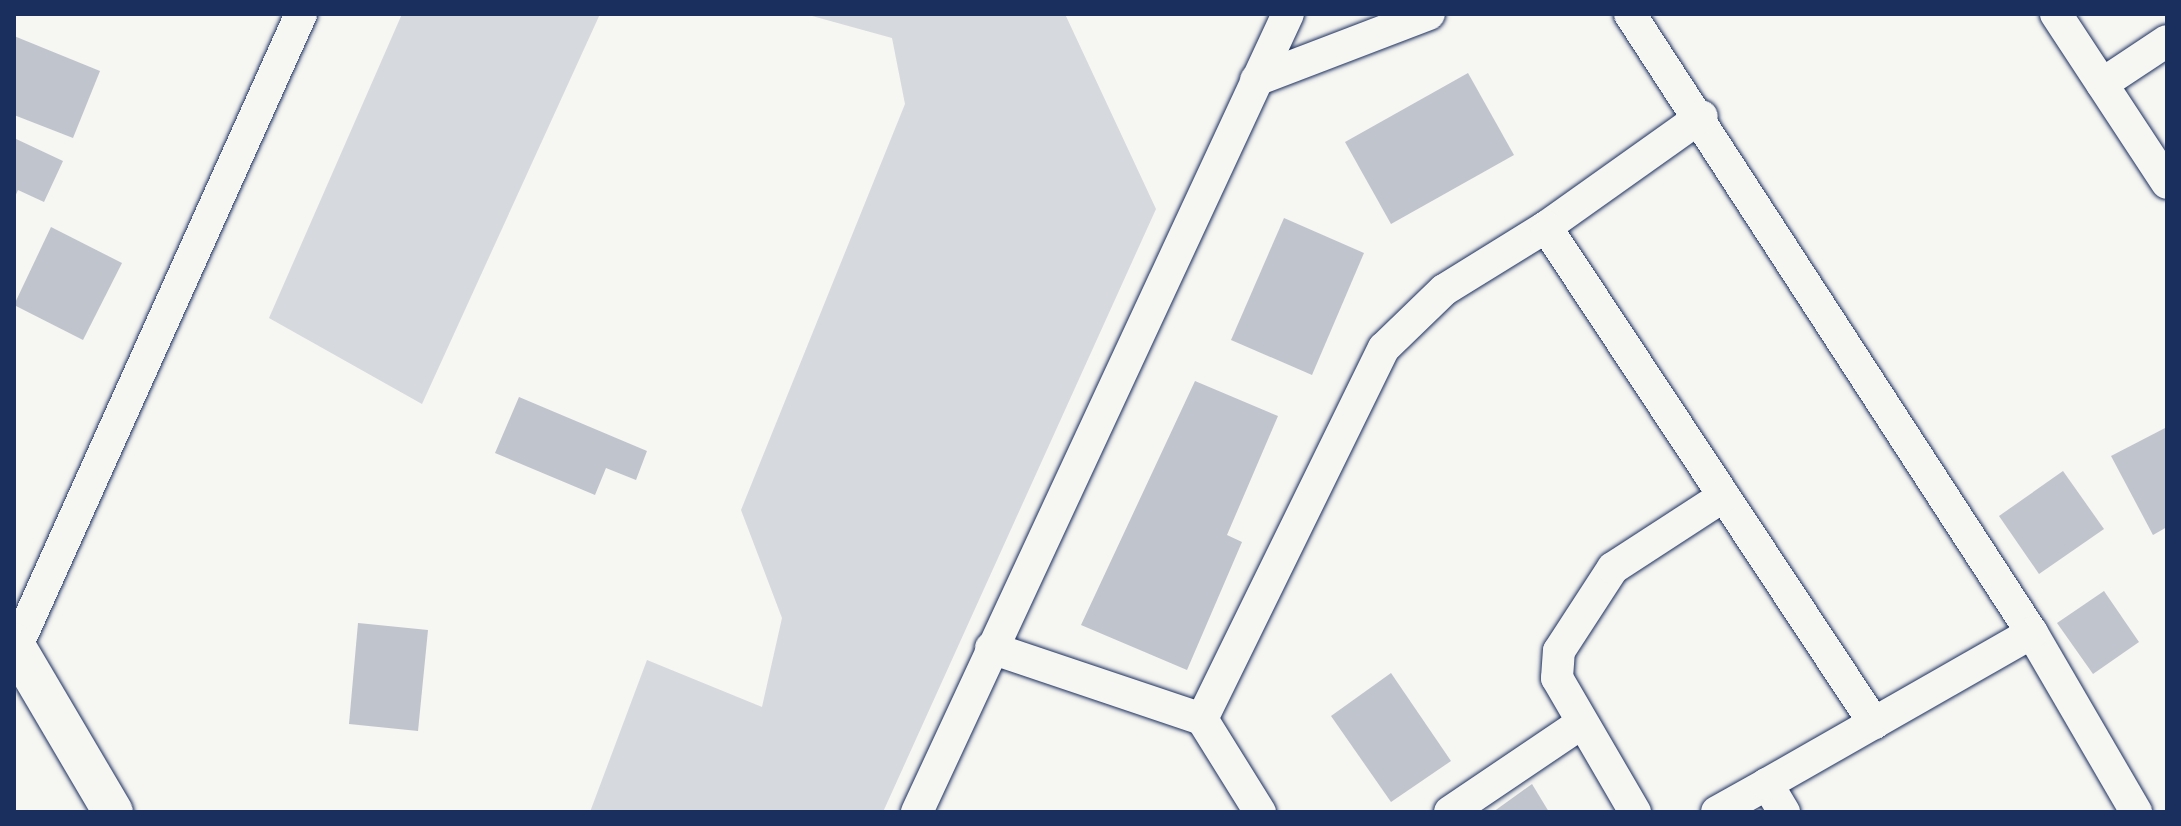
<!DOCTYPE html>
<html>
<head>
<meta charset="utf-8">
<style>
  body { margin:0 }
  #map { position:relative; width:2181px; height:826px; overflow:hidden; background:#f6f6f2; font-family:Itim,sans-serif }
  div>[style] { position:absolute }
  .green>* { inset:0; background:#d6d9dd }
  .building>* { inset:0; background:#c0c4cd }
  .roads { filter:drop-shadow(0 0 2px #1b2f5e) drop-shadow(0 0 2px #1b2f5e) }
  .minor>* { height:32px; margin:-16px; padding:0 16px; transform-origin:16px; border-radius:16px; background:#f6f6f2 }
  .tertiary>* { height:40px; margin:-20px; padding:0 20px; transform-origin:20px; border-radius:20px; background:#f6f6f2 }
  span { translate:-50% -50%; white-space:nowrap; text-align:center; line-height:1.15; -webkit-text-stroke:7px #f6f6f2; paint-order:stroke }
  .frame { position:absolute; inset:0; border:16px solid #1b2f5e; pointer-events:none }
</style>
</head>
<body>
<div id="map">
  <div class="green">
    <div style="clip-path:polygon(402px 14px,600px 14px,422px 404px,269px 318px)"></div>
    <div style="clip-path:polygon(805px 14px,1065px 14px,1156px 209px,883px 812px,590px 812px,647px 660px,762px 707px,782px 618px,741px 510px,905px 104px,892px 38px)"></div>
  </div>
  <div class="building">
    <div style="clip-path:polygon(14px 36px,100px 71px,73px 138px,14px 115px)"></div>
    <div style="clip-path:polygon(1468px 73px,1514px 155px,1391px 224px,1345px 142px)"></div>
    <div style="clip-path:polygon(14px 138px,63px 161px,44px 202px,18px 190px,14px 199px)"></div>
    <div style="clip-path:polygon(1284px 218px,1364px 253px,1312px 375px,1231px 340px)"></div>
    <div style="clip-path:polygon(51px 227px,122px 263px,83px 340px,14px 305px)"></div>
    <div style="clip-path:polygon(1195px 381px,1278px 416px,1227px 535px,1242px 542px,1187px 670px,1081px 625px)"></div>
    <div style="clip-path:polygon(519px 397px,647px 451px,636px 480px,606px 468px,595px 495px,495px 453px)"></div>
    <div style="clip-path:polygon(2167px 427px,2167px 527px,2153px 535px,2111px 456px)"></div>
    <div style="clip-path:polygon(2063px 471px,2104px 529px,2039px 574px,1999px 516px)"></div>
    <div style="clip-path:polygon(2104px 591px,2139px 642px,2093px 674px,2057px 623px)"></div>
    <div style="clip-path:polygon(358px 623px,428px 630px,418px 731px,349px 724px)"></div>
    <div style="clip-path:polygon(1391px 673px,1451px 761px,1391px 802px,1331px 716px)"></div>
    <div style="clip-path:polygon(1532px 784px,1549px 812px,1493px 812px)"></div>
  </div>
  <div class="roads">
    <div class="minor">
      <div style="left:1630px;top:14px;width:738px;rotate:57deg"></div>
      <div style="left:2032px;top:633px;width:207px;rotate:59.8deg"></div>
      <div style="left:2056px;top:14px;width:202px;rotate:56.7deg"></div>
      <div style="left:1256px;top:80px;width:185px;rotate:-20.9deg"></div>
      <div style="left:2102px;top:84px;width:78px;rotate:-33.5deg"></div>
      <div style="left:1546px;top:227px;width:191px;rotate:-35.4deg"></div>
      <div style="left:16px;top:648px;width:695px;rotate:-65.79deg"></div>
      <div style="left:991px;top:648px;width:223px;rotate:18.6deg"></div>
      <div style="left:1202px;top:719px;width:110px;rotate:58.1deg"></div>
      <div style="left:1202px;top:719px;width:413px;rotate:-63.9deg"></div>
      <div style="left:1384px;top:348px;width:83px;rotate:-44deg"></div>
      <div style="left:1444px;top:290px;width:120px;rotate:-31.7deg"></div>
      <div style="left:1546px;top:227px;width:595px;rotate:56.52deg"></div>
      <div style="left:917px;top:812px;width:880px;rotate:-65.07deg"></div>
      <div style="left:1450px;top:812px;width:159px;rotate:-34deg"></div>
      <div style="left:1635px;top:812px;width:155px;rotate:-120.2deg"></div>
      <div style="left:1557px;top:678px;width:27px;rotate:-86deg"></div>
      <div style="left:1559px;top:651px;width:99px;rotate:-57deg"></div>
      <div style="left:1613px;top:568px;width:132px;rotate:-33deg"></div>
      <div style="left:1717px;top:812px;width:57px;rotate:-29.2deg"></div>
      <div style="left:1784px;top:812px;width:33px;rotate:-121deg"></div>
      <div style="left:1767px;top:784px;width:305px;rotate:-29.7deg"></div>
    </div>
    <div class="tertiary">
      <div style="left:14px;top:644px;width:195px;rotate:59.5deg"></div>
    </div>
  </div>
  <div class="frame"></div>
</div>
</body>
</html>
